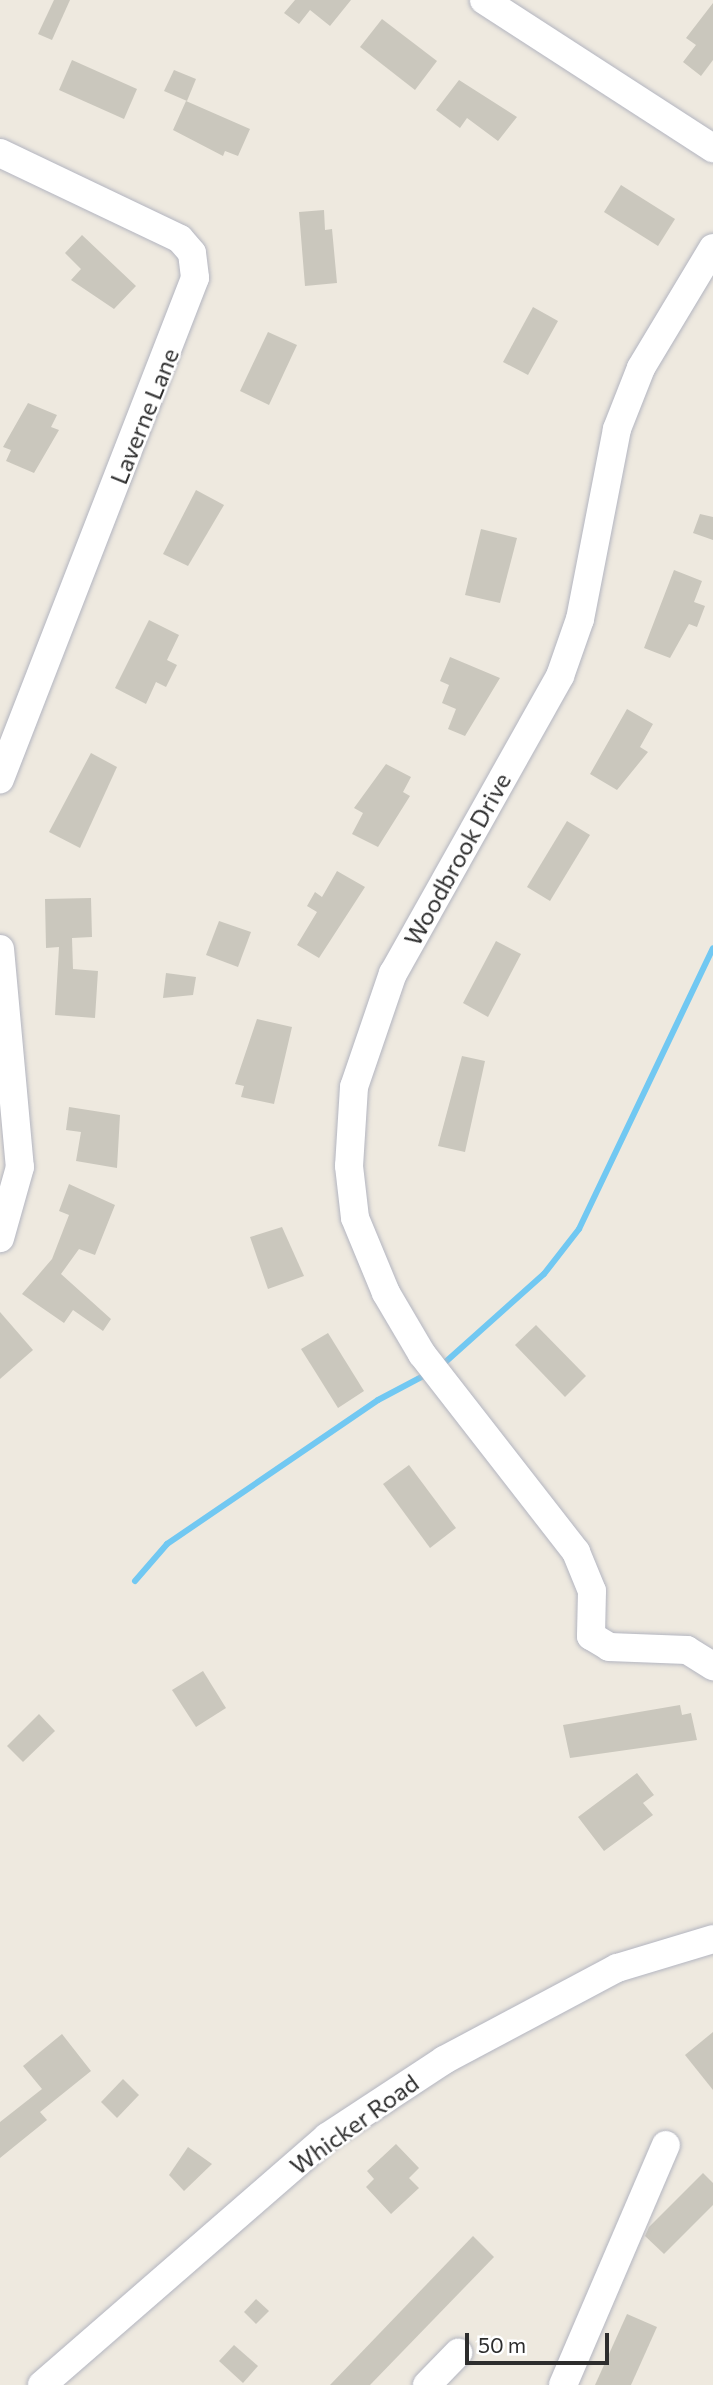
<!DOCTYPE html>
<html>
<head>
<meta charset="utf-8">
<style>
  body { margin:0 }
  #map { position:relative; width:713px; height:2385px; overflow:hidden; background:#eee9df; font-family:Commissioner,sans-serif }
  div>[style] { position:absolute }
  .stream>* { height:6px; margin:-3px; padding:0 3px; transform-origin:3px; border-radius:3px; background:#71c8f2 }
  .building>* { inset:0; background:#cac7bd }
  .roads { filter:drop-shadow(0 0 2px #b3b5c0) drop-shadow(0 0 2px #b3b5c0) }
  .minor>* { height:28px; margin:-14px; padding:0 14px; transform-origin:14px; border-radius:14px; background:#fff }
  span { translate:-50% -50%; white-space:nowrap; text-align:center; line-height:1.15; -webkit-text-stroke:5px #fff; paint-order:stroke }
  .street-label { font-size:24px; color:#2d2d2d }
  .scale { position:absolute; left:465px; top:2333px; width:144px; height:32px; box-sizing:border-box; border:4px solid #2d2d2d; border-top:0; padding-left:9px; font-size:21px; line-height:24px; white-space:nowrap; color:#2d2d2d; -webkit-text-stroke:5px #fff; paint-order:stroke }
</style>
</head>
<body>
<div id="map">
  <div class="stream">
    <div style="left:441px;top:1366px;width:138px;rotate:-41.8deg"></div>
    <div style="left:544px;top:1274px;width:57px;rotate:-52.1deg"></div>
    <div style="left:579px;top:1229px;width:311px;rotate:-64.5deg"></div>
    <div style="left:135px;top:1581px;width:49px;rotate:-49.1deg"></div>
    <div style="left:167px;top:1544px;width:255px;rotate:-34.3deg"></div>
    <div style="left:378px;top:1400px;width:58px;rotate:-27.9deg"></div>
  </div>
  <div class="building">
    <div style="clip-path:polygon(54px 0,70px 0,52px 40px,38px 34px)"></div>
    <div style="clip-path:polygon(295px 0,351px 0,330px 26px,310px 10px,299px 24px,284px 13px)"></div>
    <div style="clip-path:polygon(713px 3px,713px 60px,701px 76px,683px 62px,696px 45px,686px 38px)"></div>
    <div style="clip-path:polygon(382px 19px,437px 61px,415px 90px,360px 47px)"></div>
    <div style="clip-path:polygon(72px 60px,137px 89px,124px 119px,59px 90px)"></div>
    <div style="clip-path:polygon(174px 70px,196px 79px,187px 101px,164px 91px)"></div>
    <div style="clip-path:polygon(459px 80px,517px 117px,498px 141px,467px 118px,460px 128px,436px 110px)"></div>
    <div style="clip-path:polygon(186px 101px,250px 129px,238px 156px,225px 151px,223px 156px,173px 130px)"></div>
    <div style="clip-path:polygon(621px 185px,675px 219px,658px 246px,604px 212px)"></div>
    <div style="clip-path:polygon(324px 210px,325px 230px,332px 229px,337px 283px,305px 286px,299px 212px)"></div>
    <div style="clip-path:polygon(82px 235px,136px 286px,114px 309px,71px 280px,81px 269px,65px 253px)"></div>
    <div style="clip-path:polygon(533px 307px,558px 321px,528px 375px,503px 362px)"></div>
    <div style="clip-path:polygon(268px 332px,297px 345px,269px 405px,240px 391px)"></div>
    <div style="clip-path:polygon(28px 403px,57px 415px,51px 427px,59px 430px,34px 473px,6px 461px,11px 450px,3px 447px)"></div>
    <div style="clip-path:polygon(196px 490px,224px 505px,188px 566px,163px 554px)"></div>
    <div style="clip-path:polygon(700px 514px,713px 517px,713px 540px,693px 533px)"></div>
    <div style="clip-path:polygon(481px 529px,517px 538px,500px 603px,465px 595px)"></div>
    <div style="clip-path:polygon(674px 570px,702px 581px,694px 602px,705px 606px,697px 627px,689px 624px,670px 658px,644px 648px)"></div>
    <div style="clip-path:polygon(149px 620px,179px 635px,167px 660px,177px 665px,166px 687px,156px 682px,146px 704px,115px 688px)"></div>
    <div style="clip-path:polygon(450px 657px,500px 678px,465px 736px,448px 729px,456px 709px,442px 703px,449px 685px,440px 681px)"></div>
    <div style="clip-path:polygon(627px 709px,653px 724px,640px 747px,648px 752px,617px 790px,590px 774px)"></div>
    <div style="clip-path:polygon(91px 753px,117px 767px,80px 848px,49px 832px)"></div>
    <div style="clip-path:polygon(386px 764px,411px 777px,403px 792px,410px 796px,378px 847px,352px 834px,363px 813px,354px 808px)"></div>
    <div style="clip-path:polygon(567px 821px,590px 835px,550px 901px,527px 887px)"></div>
    <div style="clip-path:polygon(337px 871px,365px 887px,319px 958px,297px 945px,317px 912px,307px 906px,315px 892px,322px 897px)"></div>
    <div style="clip-path:polygon(91px 898px,92px 937px,72px 938px,73px 969px,98px 971px,95px 1018px,55px 1015px,59px 947px,46px 948px,45px 899px)"></div>
    <div style="clip-path:polygon(219px 921px,251px 932px,238px 967px,206px 955px)"></div>
    <div style="clip-path:polygon(496px 941px,521px 954px,488px 1017px,463px 1003px)"></div>
    <div style="clip-path:polygon(166px 973px,196px 977px,193px 995px,163px 998px)"></div>
    <div style="clip-path:polygon(257px 1019px,292px 1027px,274px 1104px,241px 1097px,244px 1086px,235px 1084px)"></div>
    <div style="clip-path:polygon(462px 1056px,485px 1061px,465px 1152px,438px 1146px)"></div>
    <div style="clip-path:polygon(69px 1107px,120px 1115px,117px 1168px,76px 1161px,81px 1132px,66px 1130px)"></div>
    <div style="clip-path:polygon(69px 1184px,115px 1205px,95px 1255px,79px 1249px,61px 1274px,111px 1319px,103px 1331px,73px 1310px,64px 1323px,22px 1294px,52px 1259px,69px 1215px,59px 1211px)"></div>
    <div style="clip-path:polygon(282px 1227px,304px 1276px,268px 1289px,250px 1237px)"></div>
    <div style="clip-path:polygon(0 1312px,33px 1350px,0 1379px)"></div>
    <div style="clip-path:polygon(536px 1325px,586px 1376px,565px 1397px,515px 1345px)"></div>
    <div style="clip-path:polygon(328px 1333px,364px 1391px,338px 1408px,301px 1349px)"></div>
    <div style="clip-path:polygon(409px 1465px,456px 1528px,430px 1548px,383px 1484px)"></div>
    <div style="clip-path:polygon(203px 1671px,226px 1708px,196px 1727px,172px 1690px)"></div>
    <div style="clip-path:polygon(680px 1705px,682px 1715px,691px 1713px,697px 1740px,570px 1758px,563px 1725px)"></div>
    <div style="clip-path:polygon(39px 1714px,55px 1731px,23px 1762px,7px 1746px)"></div>
    <div style="clip-path:polygon(637px 1773px,654px 1795px,643px 1803px,653px 1815px,604px 1851px,578px 1817px)"></div>
    <div style="clip-path:polygon(713px 2032px,713px 2090px,685px 2055px)"></div>
    <div style="clip-path:polygon(62px 2034px,91px 2071px,40px 2112px,47px 2120px,0 2158px,0 2122px,42px 2089px,23px 2066px)"></div>
    <div style="clip-path:polygon(123px 2079px,139px 2095px,117px 2118px,101px 2102px)"></div>
    <div style="clip-path:polygon(396px 2144px,419px 2168px,409px 2178px,419px 2188px,391px 2214px,366px 2187px,374px 2179px,367px 2171px)"></div>
    <div style="clip-path:polygon(188px 2147px,212px 2164px,184px 2191px,169px 2175px)"></div>
    <div style="clip-path:polygon(703px 2173px,713px 2183px,713px 2205px,664px 2254px,645px 2236px,649px 2227px)"></div>
    <div style="clip-path:polygon(473px 2236px,494px 2257px,370px 2385px,330px 2385px)"></div>
    <div style="clip-path:polygon(256px 2299px,269px 2311px,256px 2324px,244px 2312px)"></div>
    <div style="clip-path:polygon(627px 2314px,657px 2327px,631px 2385px,595px 2385px)"></div>
    <div style="clip-path:polygon(234px 2345px,258px 2366px,243px 2383px,219px 2361px)"></div>
  </div>
  <div class="roads">
    <div class="minor">
      <div style="left:484px;top:0;width:273px;rotate:32.9deg"></div>
      <div style="left:0;top:153px;width:199px;rotate:25.5deg"></div>
      <div style="left:180px;top:239px;width:18px;rotate:49deg"></div>
      <div style="left:192px;top:253px;width:25px;rotate:83deg"></div>
      <div style="left:195px;top:278px;width:538px;rotate:111.27deg"></div>
      <div style="left:713px;top:248px;width:140px;rotate:121deg"></div>
      <div style="left:641px;top:368px;width:66px;rotate:111.5deg"></div>
      <div style="left:617px;top:429px;width:194px;rotate:101deg"></div>
      <div style="left:580px;top:619px;width:60px;rotate:109.3deg"></div>
      <div style="left:560px;top:676px;width:341px;rotate:119.3deg"></div>
      <div style="left:393px;top:973px;width:120px;rotate:108.9deg"></div>
      <div style="left:354px;top:1087px;width:79px;rotate:93.6deg"></div>
      <div style="left:349px;top:1166px;width:52px;rotate:83.4deg"></div>
      <div style="left:355px;top:1218px;width:81px;rotate:67.5deg"></div>
      <div style="left:386px;top:1293px;width:71px;rotate:59.5deg"></div>
      <div style="left:422px;top:1354px;width:251px;rotate:52.1deg"></div>
      <div style="left:576px;top:1552px;width:42px;rotate:67.7deg"></div>
      <div style="left:592px;top:1591px;width:45px;rotate:91.3deg"></div>
      <div style="left:591px;top:1636px;width:21px;rotate:31deg"></div>
      <div style="left:609px;top:1647px;width:78px;rotate:2.2deg"></div>
      <div style="left:687px;top:1650px;width:31px;rotate:32deg"></div>
      <div style="left:0;top:949px;width:219px;rotate:84.8deg"></div>
      <div style="left:20px;top:1167px;width:74px;rotate:105.7deg"></div>
      <div style="left:42px;top:2385px;width:378px;rotate:-41deg"></div>
      <div style="left:327px;top:2137px;width:140px;rotate:-33.3deg"></div>
      <div style="left:444px;top:2060px;width:196px;rotate:-28deg"></div>
      <div style="left:617px;top:1968px;width:100px;rotate:-16.8deg"></div>
      <div style="left:427px;top:2385px;width:45px;rotate:-45.9deg"></div>
      <div style="left:563px;top:2385px;width:261px;rotate:-66.8deg"></div>
    </div>
  </div>
  <div class="street-label">
    <span style="left:144px;top:416px;rotate:-68deg">Laverne Lane</span>
    <span style="left:457px;top:859px;rotate:-61deg">Woodbrook Drive</span>
    <span style="left:354px;top:2124px;rotate:-36deg">Whicker Road</span>
  </div>
  <div class="scale">50 m</div>
</div>
</body>
</html>
